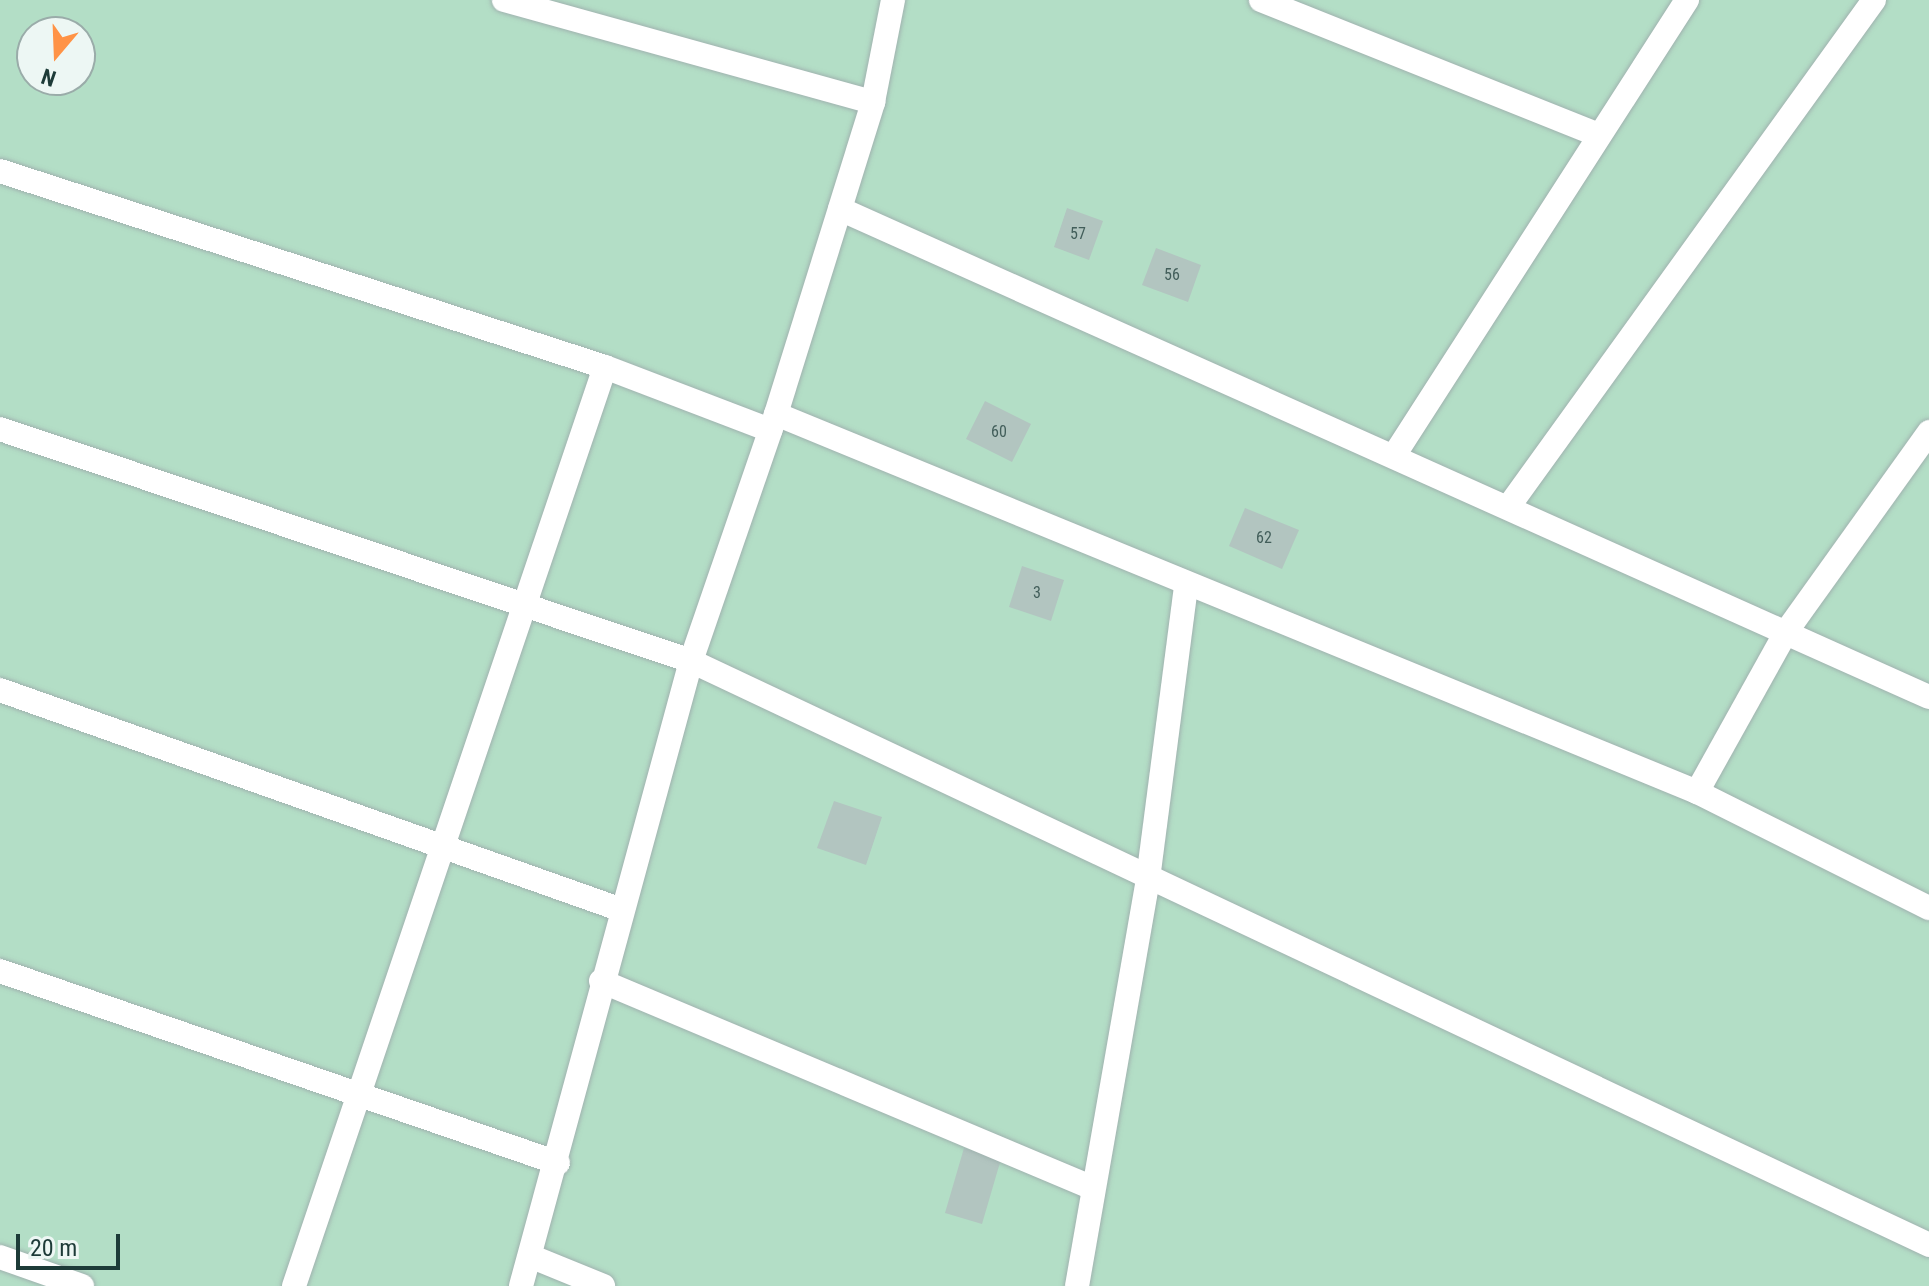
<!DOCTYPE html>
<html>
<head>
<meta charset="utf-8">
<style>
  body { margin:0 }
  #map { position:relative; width:1929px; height:1286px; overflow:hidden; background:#ddeae7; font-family:"Roboto Condensed",sans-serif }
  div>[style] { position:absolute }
  .green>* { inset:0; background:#b3dec6 }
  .building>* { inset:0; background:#b2c5c0 }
  .roads { filter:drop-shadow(0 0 2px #a0b2af) drop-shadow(0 0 2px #a0b2af) }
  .minor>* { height:24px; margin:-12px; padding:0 12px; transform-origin:12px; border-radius:12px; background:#fff }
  span { translate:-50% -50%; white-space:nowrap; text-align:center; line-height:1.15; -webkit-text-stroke:7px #edf7f4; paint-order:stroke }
  .number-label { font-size:16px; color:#425e5a }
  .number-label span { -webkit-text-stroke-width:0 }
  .north { position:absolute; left:16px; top:16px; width:80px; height:80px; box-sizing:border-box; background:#edf7f4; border:2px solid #9aaca9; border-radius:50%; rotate:199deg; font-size:22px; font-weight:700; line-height:32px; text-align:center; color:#1d3b38 }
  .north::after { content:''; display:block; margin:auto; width:28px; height:36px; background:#ff9346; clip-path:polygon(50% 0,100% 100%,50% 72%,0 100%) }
  .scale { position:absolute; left:16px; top:1234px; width:104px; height:36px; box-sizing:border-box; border:4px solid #1d3b38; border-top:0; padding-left:10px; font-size:24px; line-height:28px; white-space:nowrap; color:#1d3b38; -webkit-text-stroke:6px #edf7f4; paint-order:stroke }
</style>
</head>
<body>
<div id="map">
  <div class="green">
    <div style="clip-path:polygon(evenodd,0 0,1929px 0,1929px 1286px,0 1286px,0 0,32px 32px,80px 32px,80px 80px,32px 80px,32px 32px)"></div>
  </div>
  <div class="building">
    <div style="clip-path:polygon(1067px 208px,1103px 221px,1089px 260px,1054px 247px)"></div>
    <div style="clip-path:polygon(1156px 248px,1201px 265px,1188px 302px,1142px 285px)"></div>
    <div style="clip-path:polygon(985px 401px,1031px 424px,1012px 462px,966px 439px)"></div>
    <div style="clip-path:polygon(1245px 508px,1299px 530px,1282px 569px,1229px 546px)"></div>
    <div style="clip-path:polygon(1022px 566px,1064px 580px,1051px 621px,1009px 607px)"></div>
    <div style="clip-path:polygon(834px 801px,882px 817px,866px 865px,817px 848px)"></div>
    <div style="clip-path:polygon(964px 1148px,1001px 1159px,982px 1224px,945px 1213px)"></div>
  </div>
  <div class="roads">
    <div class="minor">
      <div style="left:504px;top:0;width:383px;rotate:15.5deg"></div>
      <div style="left:1261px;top:0;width:363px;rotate:21.8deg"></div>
      <div style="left:0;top:171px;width:636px;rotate:17.95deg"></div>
      <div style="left:605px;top:367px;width:177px;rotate:20.9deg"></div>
      <div style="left:840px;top:209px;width:1193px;rotate:24.14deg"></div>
      <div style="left:776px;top:414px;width:996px;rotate:22.31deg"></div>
      <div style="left:1697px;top:792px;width:259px;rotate:26.6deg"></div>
      <div style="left:0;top:429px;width:729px;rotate:18.56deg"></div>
      <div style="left:691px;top:661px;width:1369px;rotate:25.25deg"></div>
      <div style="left:1395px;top:454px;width:540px;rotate:-57.25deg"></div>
      <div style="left:1509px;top:506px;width:624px;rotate:-54.2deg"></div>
      <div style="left:0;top:690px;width:660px;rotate:19.48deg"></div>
      <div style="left:1697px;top:792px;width:183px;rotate:-60.9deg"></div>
      <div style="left:1786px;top:632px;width:246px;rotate:-54.4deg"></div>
      <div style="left:0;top:971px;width:590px;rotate:18.99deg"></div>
      <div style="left:601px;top:981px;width:534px;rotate:22.82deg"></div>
      <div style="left:530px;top:1256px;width:79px;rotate:22.3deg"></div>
      <div style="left:0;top:1257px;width:87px;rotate:19.5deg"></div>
      <div style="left:294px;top:1286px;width:970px;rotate:-71.3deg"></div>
      <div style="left:521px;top:1286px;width:648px;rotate:-74.78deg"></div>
      <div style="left:691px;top:661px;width:261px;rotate:-71deg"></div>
      <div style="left:776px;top:414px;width:327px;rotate:-72.7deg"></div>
      <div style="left:873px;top:102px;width:104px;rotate:-78.9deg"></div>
      <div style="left:1077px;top:1286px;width:413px;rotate:-80.1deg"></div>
      <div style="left:1148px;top:879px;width:296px;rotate:-82.6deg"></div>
    </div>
  </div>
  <div class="number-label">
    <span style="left:1078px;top:234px">57</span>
    <span style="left:1172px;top:275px">56</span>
    <span style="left:999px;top:432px">60</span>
    <span style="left:1264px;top:538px">62</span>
    <span style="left:1037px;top:593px">3</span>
  </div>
  <div class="north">N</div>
  <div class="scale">20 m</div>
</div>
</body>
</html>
